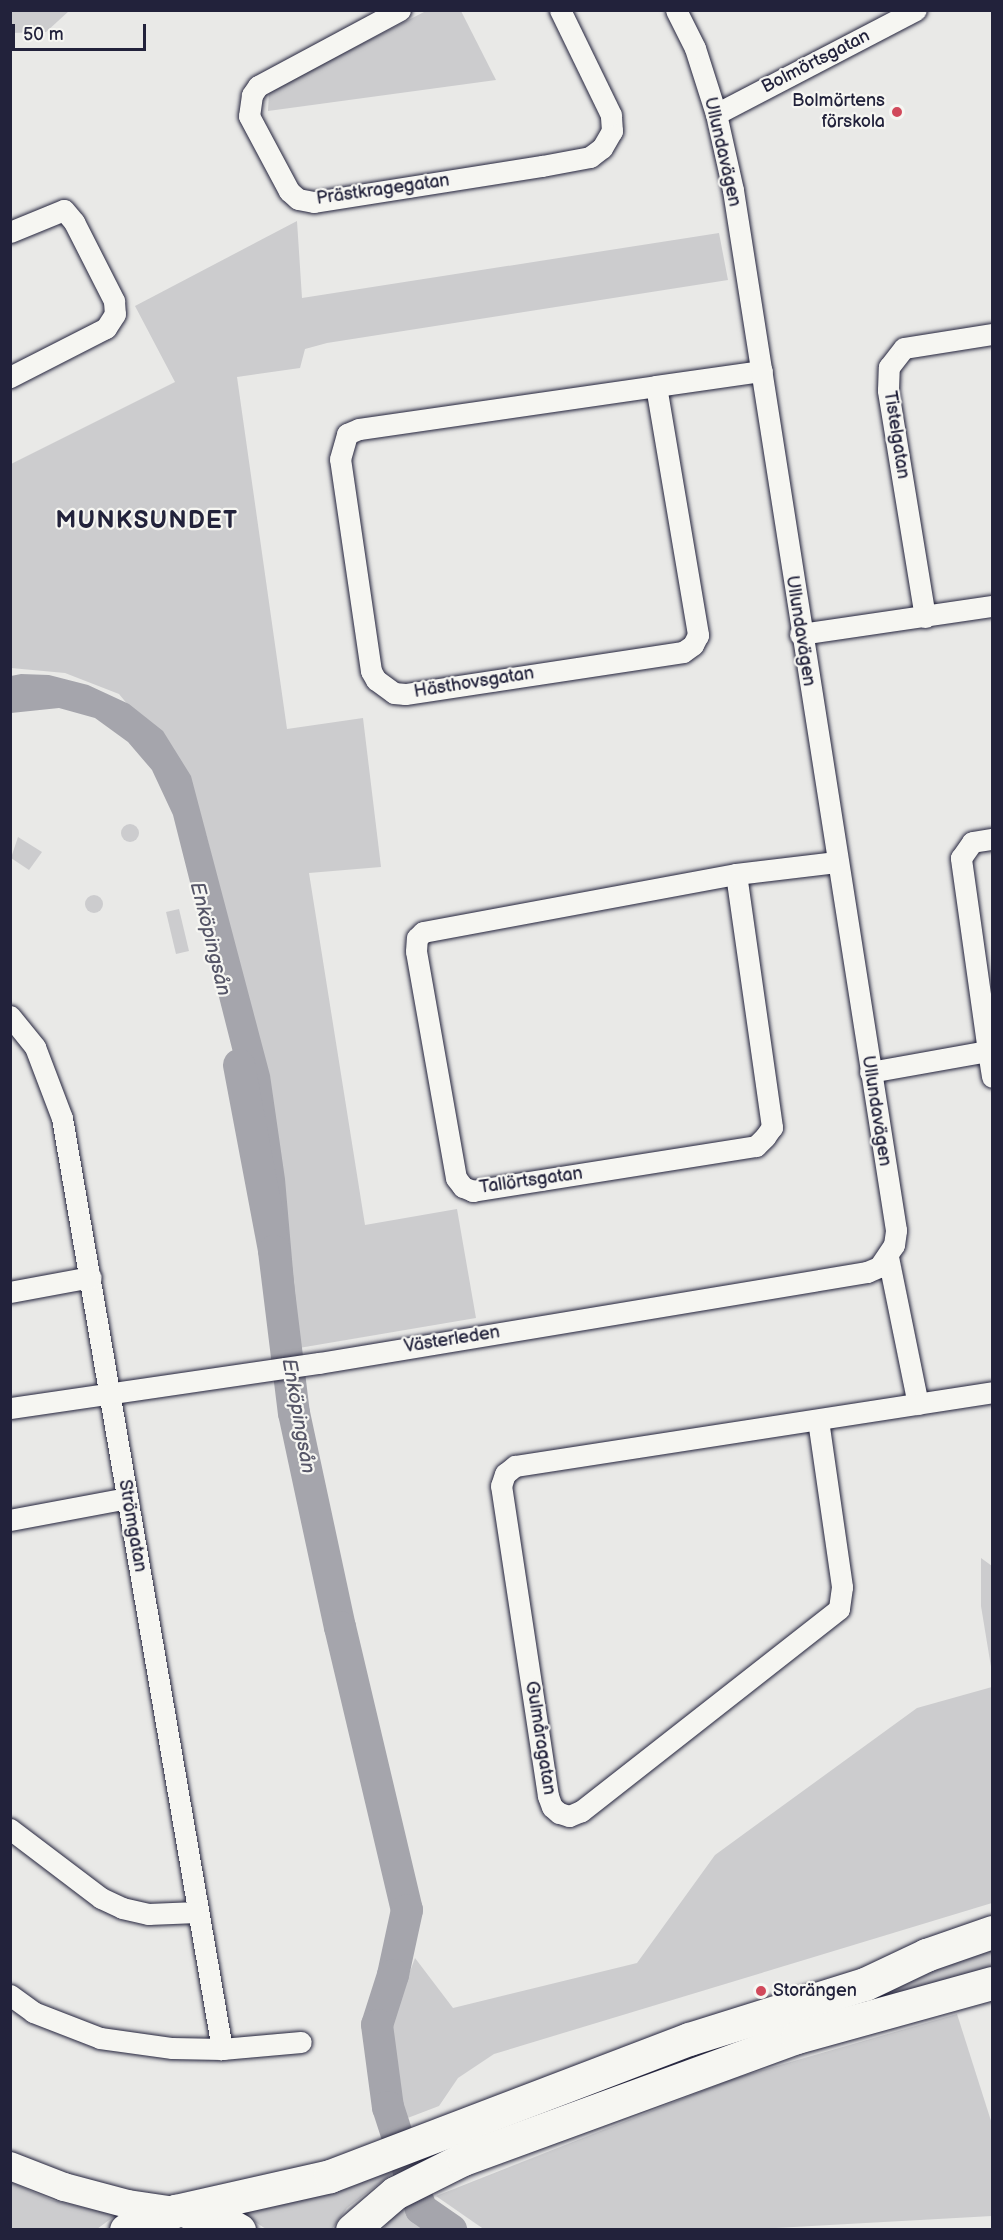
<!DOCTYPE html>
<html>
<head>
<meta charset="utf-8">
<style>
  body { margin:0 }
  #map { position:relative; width:1003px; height:2240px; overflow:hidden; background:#e9e9e7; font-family:"Balsamiq Sans",sans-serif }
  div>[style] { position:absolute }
  .green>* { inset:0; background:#ccccce }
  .round { border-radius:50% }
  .water>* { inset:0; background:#a5a5ac }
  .river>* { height:32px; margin:-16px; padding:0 16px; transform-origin:16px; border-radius:16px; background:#a5a5ac }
  .roads { filter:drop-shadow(0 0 2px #22223b) drop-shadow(0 0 2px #22223b) }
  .minor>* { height:21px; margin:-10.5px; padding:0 10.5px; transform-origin:10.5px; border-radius:10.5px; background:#f6f6f2 }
  .secondary>* { height:28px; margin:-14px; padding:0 14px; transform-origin:14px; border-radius:14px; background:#f6f6f2 }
  .primary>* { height:33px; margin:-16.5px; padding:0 16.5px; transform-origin:16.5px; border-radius:16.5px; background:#f6f6f2 }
  .dots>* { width:16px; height:16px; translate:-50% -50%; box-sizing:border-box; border:3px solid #f6f6f2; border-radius:50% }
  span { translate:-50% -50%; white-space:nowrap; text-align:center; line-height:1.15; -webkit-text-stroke:4.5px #f6f6f2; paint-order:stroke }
  .street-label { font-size:18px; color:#22223b }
  .poi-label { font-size:18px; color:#22223b }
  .right { translate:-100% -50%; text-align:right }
  .left { translate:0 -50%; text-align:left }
  .water-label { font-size:20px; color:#565668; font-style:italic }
  .district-label { font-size:24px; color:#22223b; font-weight:700; letter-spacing:1.5px }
  .frame { position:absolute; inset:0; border:12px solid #22223b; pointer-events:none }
  .scale { position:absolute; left:12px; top:24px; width:134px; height:27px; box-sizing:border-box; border:3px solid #22223b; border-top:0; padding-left:8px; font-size:18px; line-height:21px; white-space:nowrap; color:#22223b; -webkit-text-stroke:4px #f6f6f2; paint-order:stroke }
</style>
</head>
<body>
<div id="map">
  <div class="green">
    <div style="clip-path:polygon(10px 11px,11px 10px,69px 11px,46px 32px,11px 33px)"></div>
    <div style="clip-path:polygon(426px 11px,461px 11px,496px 80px,268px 111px,269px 91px)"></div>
    <div style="clip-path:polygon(297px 221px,302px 298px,719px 233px,728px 280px,327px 343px,305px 349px,300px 368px,237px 377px,287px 729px,363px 718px,381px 867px,309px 873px,365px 1225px,457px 1209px,476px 1318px,299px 1348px,273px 1141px,250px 1010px,206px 834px,174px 761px,119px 694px,65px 673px,11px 668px,11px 464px,175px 382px,135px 306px)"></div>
    <div class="round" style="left:121px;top:824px;width:18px;height:18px"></div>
    <div style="clip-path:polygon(18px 837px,42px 852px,29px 870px,11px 858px)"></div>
    <div class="round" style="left:85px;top:895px;width:18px;height:18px"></div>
    <div style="clip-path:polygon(179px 909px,189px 951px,176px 954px,166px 912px)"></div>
    <div style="clip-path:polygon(981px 1558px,992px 1566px,992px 1673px,981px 1606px)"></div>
    <div style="clip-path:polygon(992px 1687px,992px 1903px,494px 2054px,458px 2078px,439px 2106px,405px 2119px,389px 2028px,415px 1958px,453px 2008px,637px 1963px,715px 1855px,917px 1708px)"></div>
    <div style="clip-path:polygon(992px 1949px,992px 1973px,730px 2047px,393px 2173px,347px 2208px,332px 2229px,266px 2229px,237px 2210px,720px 2040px)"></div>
    <div style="clip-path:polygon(957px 2014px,992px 2124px,992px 2216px,737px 2230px,485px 2230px,436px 2196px,735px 2078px)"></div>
    <div style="clip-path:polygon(10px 2182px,52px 2200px,116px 2215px,97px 2229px,11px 2229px)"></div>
    <div style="clip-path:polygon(401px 2207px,424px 2228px,425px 2229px,382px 2230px)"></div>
  </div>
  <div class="water">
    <div style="clip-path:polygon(21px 674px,49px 675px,88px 685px,129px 704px,163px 731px,191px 776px,270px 1075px,285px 1179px,299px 1339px,281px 1343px,267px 1187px,173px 815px,152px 770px,128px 742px,95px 718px,59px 708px,11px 713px,11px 676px)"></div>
  </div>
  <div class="river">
    <div style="left:239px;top:1065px;width:189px;rotate:79.3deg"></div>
    <div style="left:274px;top:1251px;width:163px;rotate:83deg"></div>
    <div style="left:294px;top:1413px;width:219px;rotate:77.9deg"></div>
    <div style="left:340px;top:1627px;width:291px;rotate:76.7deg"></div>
    <div style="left:407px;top:1910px;width:66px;rotate:102.2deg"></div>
    <div style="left:393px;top:1975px;width:52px;rotate:107.7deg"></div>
    <div style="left:377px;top:2025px;width:83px;rotate:82.4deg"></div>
    <div style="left:388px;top:2107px;width:107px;rotate:72.1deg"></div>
    <div style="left:421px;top:2209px;width:37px;rotate:35deg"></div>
  </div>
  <div class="roads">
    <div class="minor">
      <div style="left:400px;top:10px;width:161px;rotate:151.8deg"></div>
      <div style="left:258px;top:86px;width:11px;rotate:124deg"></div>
      <div style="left:252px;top:95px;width:21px;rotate:98deg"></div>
      <div style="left:249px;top:116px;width:85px;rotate:61.9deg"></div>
      <div style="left:289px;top:191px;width:12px;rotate:42deg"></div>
      <div style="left:298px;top:199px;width:16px;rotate:11deg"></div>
      <div style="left:314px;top:202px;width:231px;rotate:-9deg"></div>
      <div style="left:542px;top:166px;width:49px;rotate:-10.6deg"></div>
      <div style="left:590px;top:157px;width:15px;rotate:-37deg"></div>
      <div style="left:602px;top:148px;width:20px;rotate:-60deg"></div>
      <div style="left:612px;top:131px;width:16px;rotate:-94deg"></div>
      <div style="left:611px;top:115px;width:117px;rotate:-115.9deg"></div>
      <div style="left:716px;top:114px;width:225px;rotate:-27.5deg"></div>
      <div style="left:10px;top:232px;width:58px;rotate:-22.2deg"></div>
      <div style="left:64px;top:210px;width:16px;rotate:50deg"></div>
      <div style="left:74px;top:222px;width:89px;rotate:63.1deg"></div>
      <div style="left:114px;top:301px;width:13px;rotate:86deg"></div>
      <div style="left:115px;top:314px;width:17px;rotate:123deg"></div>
      <div style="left:106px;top:328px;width:108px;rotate:153deg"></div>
      <div style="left:656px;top:386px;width:253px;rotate:80.4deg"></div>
      <div style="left:698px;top:635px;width:11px;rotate:117deg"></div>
      <div style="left:693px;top:645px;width:12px;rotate:145deg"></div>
      <div style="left:683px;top:652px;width:281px;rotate:171.4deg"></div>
      <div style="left:405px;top:694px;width:11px;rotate:-175deg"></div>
      <div style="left:394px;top:693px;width:22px;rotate:-144deg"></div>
      <div style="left:376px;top:680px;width:10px;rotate:-119deg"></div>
      <div style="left:371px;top:671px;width:214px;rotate:-98.3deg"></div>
      <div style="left:340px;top:459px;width:26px;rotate:-74deg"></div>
      <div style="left:347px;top:434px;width:13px;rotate:-23deg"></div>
      <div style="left:359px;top:429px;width:300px;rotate:-8.2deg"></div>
      <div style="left:656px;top:386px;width:107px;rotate:-8.1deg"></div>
      <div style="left:925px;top:617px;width:230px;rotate:-99.3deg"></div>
      <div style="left:888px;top:390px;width:23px;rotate:-88deg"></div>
      <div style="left:889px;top:367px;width:24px;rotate:-52deg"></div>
      <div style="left:904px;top:348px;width:89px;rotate:-9deg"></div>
      <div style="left:800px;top:634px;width:194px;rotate:-8.3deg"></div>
      <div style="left:736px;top:874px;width:256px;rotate:81.9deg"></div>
      <div style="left:772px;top:1127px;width:12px;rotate:125deg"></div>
      <div style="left:765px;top:1137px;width:13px;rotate:135deg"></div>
      <div style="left:756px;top:1146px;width:287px;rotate:171deg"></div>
      <div style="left:473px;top:1191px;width:11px;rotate:-158deg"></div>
      <div style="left:463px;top:1187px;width:11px;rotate:-128deg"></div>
      <div style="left:456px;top:1178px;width:230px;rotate:-100deg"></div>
      <div style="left:416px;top:951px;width:13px;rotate:-86deg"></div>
      <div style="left:417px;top:938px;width:8px;rotate:-45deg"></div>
      <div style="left:423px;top:932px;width:318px;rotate:-10.5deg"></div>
      <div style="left:736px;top:874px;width:101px;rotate:-6.8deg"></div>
      <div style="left:10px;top:1016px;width:40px;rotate:51deg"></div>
      <div style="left:35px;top:1047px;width:76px;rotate:69.2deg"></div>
      <div style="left:62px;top:1118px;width:945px;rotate:80.25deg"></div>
      <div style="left:988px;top:1051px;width:26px;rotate:81deg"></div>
      <div style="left:870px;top:1072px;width:120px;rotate:-10.1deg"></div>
      <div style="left:988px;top:1051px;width:195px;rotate:-98deg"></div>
      <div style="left:961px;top:858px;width:19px;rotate:-55deg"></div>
      <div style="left:972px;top:842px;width:20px;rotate:-9deg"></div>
      <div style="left:888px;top:1257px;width:150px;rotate:78.5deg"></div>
      <div style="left:10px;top:1292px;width:82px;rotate:-10.5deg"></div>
      <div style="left:10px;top:1408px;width:312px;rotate:-8.3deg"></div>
      <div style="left:319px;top:1363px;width:556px;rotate:-9.43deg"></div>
      <div style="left:867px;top:1272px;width:13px;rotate:-23deg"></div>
      <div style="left:879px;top:1267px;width:27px;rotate:-56deg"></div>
      <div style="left:894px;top:1245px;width:15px;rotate:-82deg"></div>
      <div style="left:896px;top:1230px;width:1053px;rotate:-98.91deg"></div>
      <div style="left:733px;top:190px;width:78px;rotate:-102.6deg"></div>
      <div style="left:716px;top:114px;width:69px;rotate:-107.7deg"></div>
      <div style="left:695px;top:48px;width:42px;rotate:-116.6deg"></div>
      <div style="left:818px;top:1420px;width:169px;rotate:81.8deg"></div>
      <div style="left:842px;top:1587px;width:22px;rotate:98deg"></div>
      <div style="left:839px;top:1609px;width:328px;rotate:141.9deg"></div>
      <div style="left:581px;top:1811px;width:13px;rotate:157deg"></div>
      <div style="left:569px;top:1816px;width:10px;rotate:-163deg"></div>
      <div style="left:559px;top:1813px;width:9px;rotate:-139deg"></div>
      <div style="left:552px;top:1807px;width:12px;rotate:-110deg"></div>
      <div style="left:548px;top:1796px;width:314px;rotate:-98.6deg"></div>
      <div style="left:501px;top:1486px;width:13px;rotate:-72deg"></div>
      <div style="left:505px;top:1474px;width:13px;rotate:-39deg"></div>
      <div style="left:515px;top:1466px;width:483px;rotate:-8.8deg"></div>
      <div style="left:10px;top:1520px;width:119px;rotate:-10.6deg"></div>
      <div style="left:10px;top:1829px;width:114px;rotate:37.2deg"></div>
      <div style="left:101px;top:1898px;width:23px;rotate:25deg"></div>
      <div style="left:122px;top:1908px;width:27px;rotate:13deg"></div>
      <div style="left:148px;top:1914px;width:49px;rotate:-2.3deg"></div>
      <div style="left:10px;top:1995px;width:29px;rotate:36deg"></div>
      <div style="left:33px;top:2012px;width:72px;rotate:21.2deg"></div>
      <div style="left:100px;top:2038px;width:73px;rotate:7.9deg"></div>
      <div style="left:172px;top:2048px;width:50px;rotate:1.1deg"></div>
      <div style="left:222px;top:2049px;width:79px;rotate:-5.1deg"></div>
    </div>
    <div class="secondary">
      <div style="left:10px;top:2166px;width:58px;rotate:21.3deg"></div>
      <div style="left:64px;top:2187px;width:66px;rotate:14.9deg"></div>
      <div style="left:128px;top:2204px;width:48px;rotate:8.5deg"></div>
    </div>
    <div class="primary">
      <div style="left:188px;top:2212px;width:32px;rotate:13deg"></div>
      <div style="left:219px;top:2219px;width:23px;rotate:29deg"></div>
      <div style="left:126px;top:2230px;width:53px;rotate:-21.2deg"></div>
      <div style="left:175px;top:2211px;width:159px;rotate:-12.7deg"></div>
      <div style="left:330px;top:2176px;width:384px;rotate:-20.9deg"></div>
      <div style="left:689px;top:2039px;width:184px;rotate:-17.4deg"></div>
      <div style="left:865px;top:1984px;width:68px;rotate:-25.4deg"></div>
      <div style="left:926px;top:1955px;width:70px;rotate:-19.2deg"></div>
      <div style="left:352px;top:2230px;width:57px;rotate:-40.7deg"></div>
      <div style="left:395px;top:2193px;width:76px;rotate:-26.6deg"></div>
      <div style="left:463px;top:2159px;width:356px;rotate:-20.1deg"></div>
      <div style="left:797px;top:2037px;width:202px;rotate:-15.5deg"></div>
    </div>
  </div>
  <div class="dots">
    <div style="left:897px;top:112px;background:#d1495b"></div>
    <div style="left:761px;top:1991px;background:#d1495b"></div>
  </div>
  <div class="street-label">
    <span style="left:816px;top:62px;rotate:-27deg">Bolmörtsgatan</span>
    <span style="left:722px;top:152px;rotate:77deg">Ullundavägen</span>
    <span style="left:383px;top:190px;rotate:-8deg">Prästkragegatan</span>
    <span style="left:896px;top:435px;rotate:81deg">Tistelgatan</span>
    <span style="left:800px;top:631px;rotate:81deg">Ullundavägen</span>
    <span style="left:474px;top:683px;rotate:-9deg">Hästhovsgatan</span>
    <span style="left:876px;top:1111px;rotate:81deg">Ullundavägen</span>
    <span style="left:531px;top:1181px;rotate:-8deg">Tallörtsgatan</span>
    <span style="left:452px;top:1340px;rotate:-9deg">Västerleden</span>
    <span style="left:132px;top:1526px;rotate:80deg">Strömgatan</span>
    <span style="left:540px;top:1738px;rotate:81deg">Gulmåragatan</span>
  </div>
  <div class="poi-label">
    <span class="right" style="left:885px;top:112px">Bolmörtens<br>förskola</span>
    <span class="left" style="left:773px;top:1991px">Storängen</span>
  </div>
  <div class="water-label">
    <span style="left:210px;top:939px;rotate:76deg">Enköpingsån</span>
    <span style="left:298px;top:1416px;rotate:80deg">Enköpingsån</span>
  </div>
  <div class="district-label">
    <span style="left:147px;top:521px">MUNKSUNDET</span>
  </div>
  <div class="frame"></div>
  <div class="scale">50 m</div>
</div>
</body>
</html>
